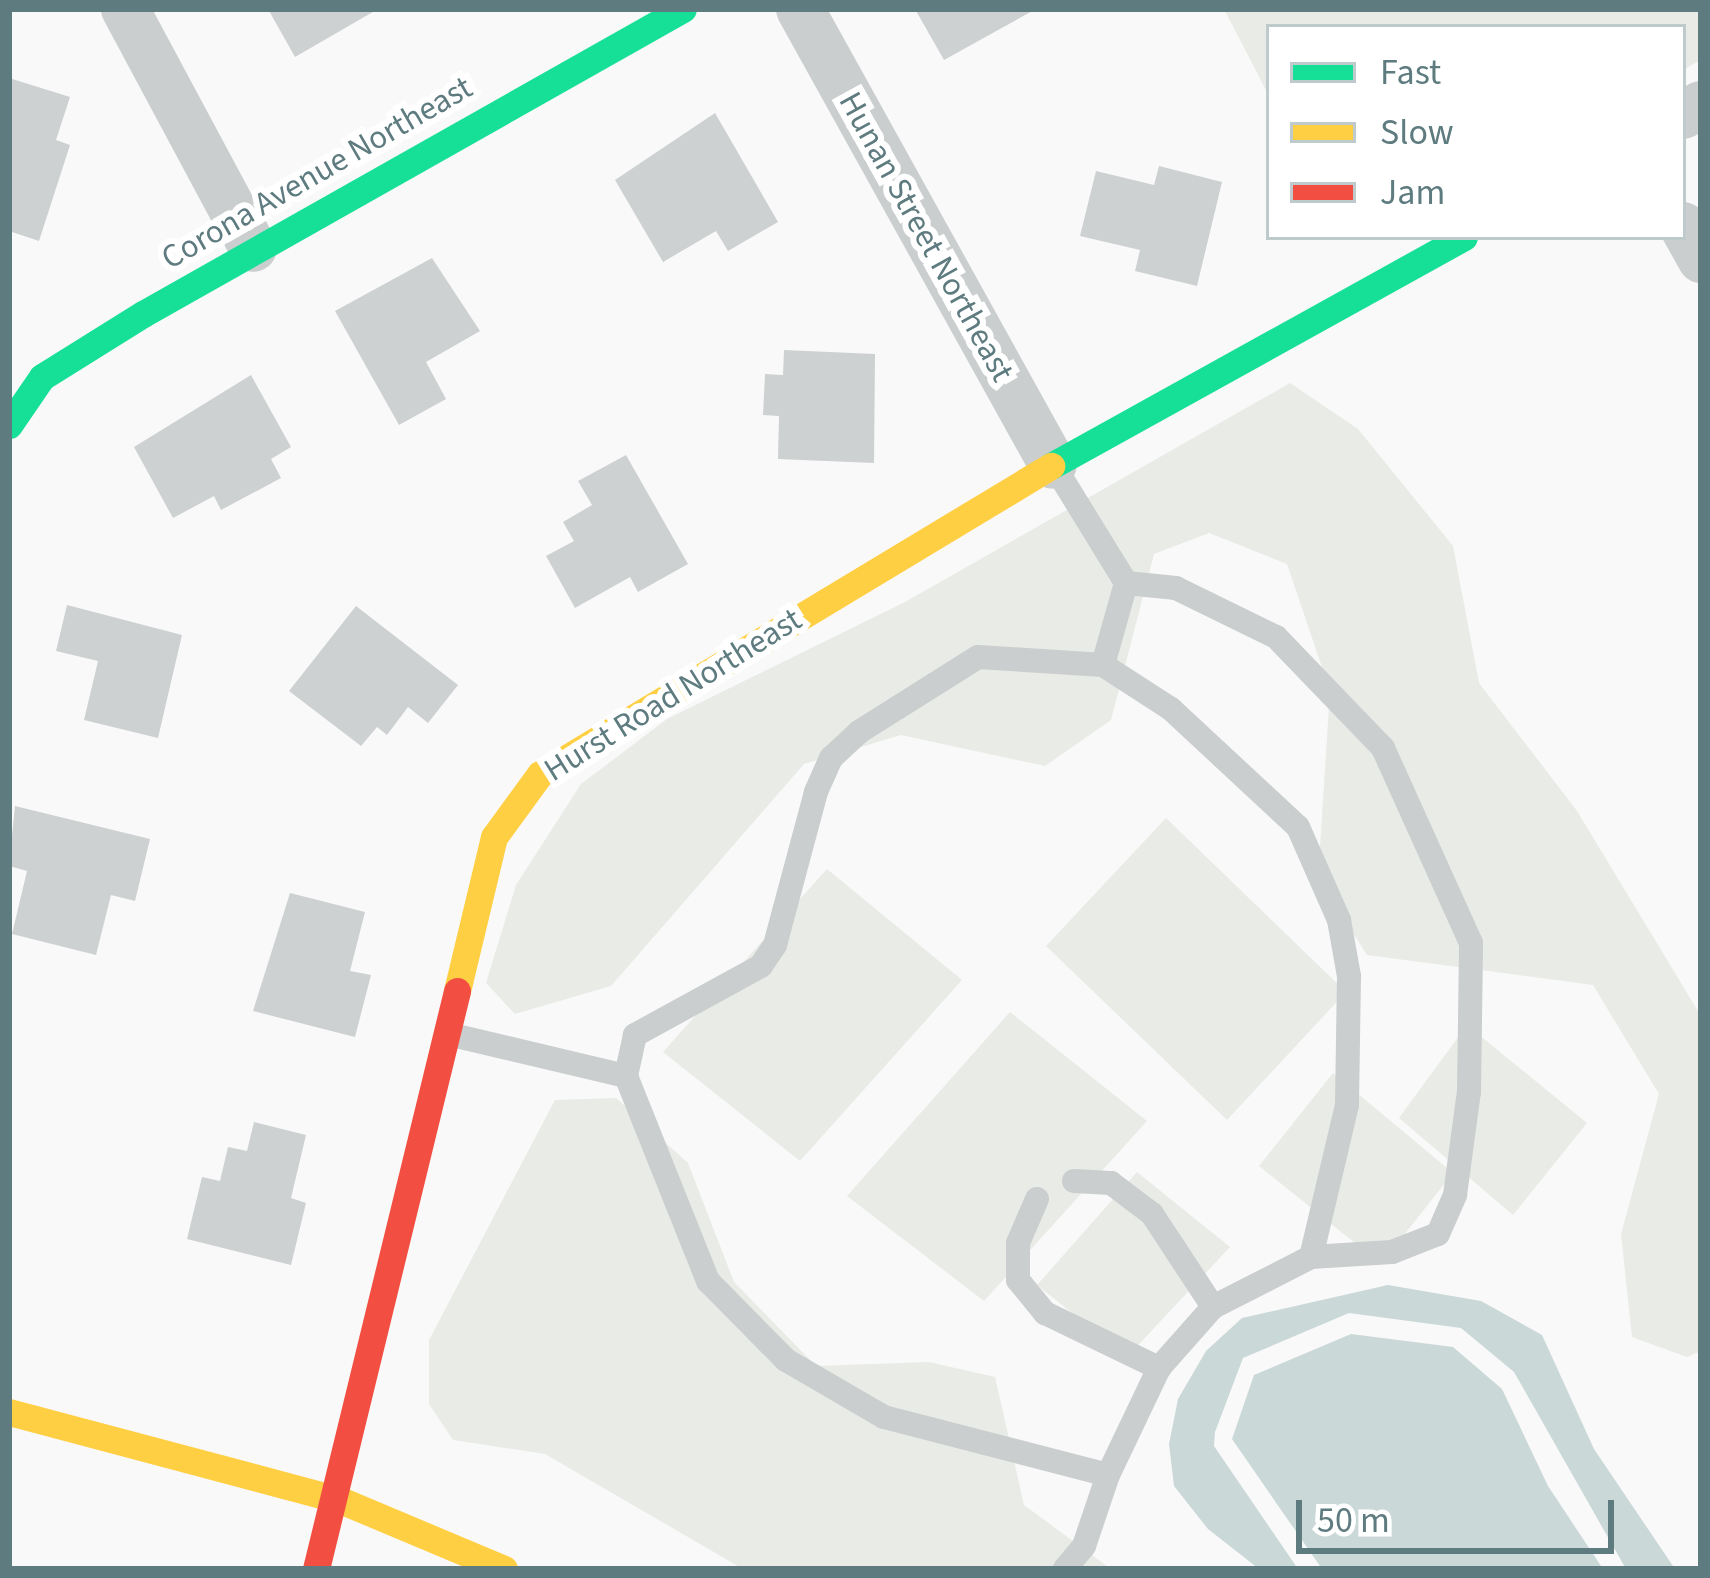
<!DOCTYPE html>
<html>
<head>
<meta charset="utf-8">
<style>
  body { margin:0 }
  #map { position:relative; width:1710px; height:1578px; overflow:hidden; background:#f9f9f9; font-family:"Source Sans 3",sans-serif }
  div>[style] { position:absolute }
  .green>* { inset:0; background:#e9ebe6 }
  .water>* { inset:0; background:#cad8d7 }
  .building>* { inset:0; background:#ced1d1 }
  .lane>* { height:24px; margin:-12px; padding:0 12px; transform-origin:12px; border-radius:12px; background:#cbcece }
  .street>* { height:48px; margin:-24px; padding:0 24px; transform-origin:24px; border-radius:24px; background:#cbcece }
  .fast>* { height:27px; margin:-13.5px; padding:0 13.5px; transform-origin:13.5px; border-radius:13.5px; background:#16e098 }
  .slow>* { height:27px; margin:-13.5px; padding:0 13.5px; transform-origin:13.5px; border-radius:13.5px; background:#ffcf43 }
  .jam>* { height:27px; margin:-13.5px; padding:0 13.5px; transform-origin:13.5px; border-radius:13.5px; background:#f24e42 }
  span { translate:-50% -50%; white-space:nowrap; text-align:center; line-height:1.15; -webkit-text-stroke:12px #fff; paint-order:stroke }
  .street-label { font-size:33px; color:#5e7b7f }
  .frame { position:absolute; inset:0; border:12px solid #5e7b7f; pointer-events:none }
  .legend { position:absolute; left:1266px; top:24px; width:420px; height:216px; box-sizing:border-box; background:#fff; border:3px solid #bfcacc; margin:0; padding:15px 21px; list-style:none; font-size:36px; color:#5e7b7f }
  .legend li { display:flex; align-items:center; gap:24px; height:60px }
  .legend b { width:60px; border:3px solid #bfcacc }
  .scale { position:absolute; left:1296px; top:1500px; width:318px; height:54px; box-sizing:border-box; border:6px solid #5e7b7f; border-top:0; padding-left:15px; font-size:36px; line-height:42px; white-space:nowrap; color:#5e7b7f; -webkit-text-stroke:9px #fff; paint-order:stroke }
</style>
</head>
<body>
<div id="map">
  <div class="green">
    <div style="clip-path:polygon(1224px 9px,1701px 9px,1701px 60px,1683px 70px,1683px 27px,1269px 27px,1269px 96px)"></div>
    <div style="clip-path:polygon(1290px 383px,1358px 429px,1453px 546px,1479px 683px,1577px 811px,1701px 1016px,1701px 1351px,1687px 1357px,1632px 1337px,1621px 1234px,1659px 1094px,1593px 985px,1367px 955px,1318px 878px,1330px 691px,1287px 564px,1209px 533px,1154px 554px,1111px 720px,1045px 766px,901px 735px,804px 764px,611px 986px,515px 1014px,486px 983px,516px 885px,581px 784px,667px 719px,905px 602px)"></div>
    <div style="clip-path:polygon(1166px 818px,1346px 992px,1227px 1120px,1046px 946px)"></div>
    <div style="clip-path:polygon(827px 869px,962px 980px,800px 1161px,663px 1052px)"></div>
    <div style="clip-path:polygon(1010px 1012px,1147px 1121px,984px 1301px,847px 1196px)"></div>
    <div style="clip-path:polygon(1467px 1025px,1587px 1123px,1513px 1215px,1399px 1118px)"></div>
    <div style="clip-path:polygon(1333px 1073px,1453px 1173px,1381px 1264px,1259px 1166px)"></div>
    <div style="clip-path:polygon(616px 1098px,688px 1163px,734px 1282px,816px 1366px,929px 1362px,995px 1377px,1024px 1505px,1111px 1569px,743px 1569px,545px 1454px,453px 1440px,429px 1404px,429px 1340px,555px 1100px)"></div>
    <div style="clip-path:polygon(1137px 1172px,1230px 1247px,1127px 1357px,1037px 1285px)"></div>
  </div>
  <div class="water">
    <div style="clip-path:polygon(1388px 1285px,1481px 1301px,1542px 1335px,1594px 1449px,1675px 1569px,1626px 1569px,1514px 1372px,1461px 1328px,1349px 1313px,1243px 1358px,1215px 1432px,1214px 1446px,1298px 1569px,1259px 1569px,1208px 1529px,1174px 1486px,1169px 1444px,1178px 1399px,1206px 1351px,1242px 1318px)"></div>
    <div style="clip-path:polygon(1351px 1334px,1453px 1347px,1502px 1389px,1548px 1486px,1603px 1569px,1322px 1569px,1232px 1439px,1254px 1375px)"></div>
  </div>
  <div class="building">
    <div style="clip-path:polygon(268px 9px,378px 9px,295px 57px)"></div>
    <div style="clip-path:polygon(915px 9px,1036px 9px,944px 60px)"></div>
    <div style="clip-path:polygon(9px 78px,70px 97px,56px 140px,70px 145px,39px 241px,9px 231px)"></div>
    <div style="clip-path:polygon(715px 113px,778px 222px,728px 251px,716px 231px,663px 262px,615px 180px)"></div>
    <div style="clip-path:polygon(1159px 166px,1222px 182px,1197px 286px,1135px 271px,1140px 250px,1080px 236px,1096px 171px,1154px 185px)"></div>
    <div style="clip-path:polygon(432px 258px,480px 331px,426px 362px,446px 399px,399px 425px,335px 311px)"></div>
    <div style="clip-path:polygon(784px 350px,875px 354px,874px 463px,778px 459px,779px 416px,763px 415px,765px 374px,783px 375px)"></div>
    <div style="clip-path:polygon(251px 375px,291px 447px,271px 459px,281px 478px,221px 510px,214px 496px,173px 518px,134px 447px)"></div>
    <div style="clip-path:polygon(626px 455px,688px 564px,638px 592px,630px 577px,575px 608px,546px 556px,574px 541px,563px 522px,592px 505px,578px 481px)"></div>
    <div style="clip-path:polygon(67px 605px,182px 635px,158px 738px,84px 720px,98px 661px,56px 651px)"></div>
    <div style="clip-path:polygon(356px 606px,458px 685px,428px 723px,408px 707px,387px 735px,377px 727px,361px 746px,289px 691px)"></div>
    <div style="clip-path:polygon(15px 806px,150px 839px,135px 901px,111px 895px,96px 955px,12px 934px,27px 871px,9px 866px)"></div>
    <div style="clip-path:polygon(290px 893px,365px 912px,350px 971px,371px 975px,355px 1037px,253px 1011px)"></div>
    <div style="clip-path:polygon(254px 1122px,306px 1135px,291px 1198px,306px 1203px,291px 1265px,187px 1239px,202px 1177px,220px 1181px,228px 1147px,247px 1151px)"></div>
  </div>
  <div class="lane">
    <div style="left:1056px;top:469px;width:134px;rotate:58.4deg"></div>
    <div style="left:1126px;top:583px;width:85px;rotate:105.7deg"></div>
    <div style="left:1103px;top:665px;width:125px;rotate:-176.3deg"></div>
    <div style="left:978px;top:657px;width:141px;rotate:147.8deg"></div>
    <div style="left:859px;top:732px;width:38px;rotate:137deg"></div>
    <div style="left:831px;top:758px;width:37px;rotate:114deg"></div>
    <div style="left:816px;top:792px;width:158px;rotate:105deg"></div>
    <div style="left:775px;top:945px;width:25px;rotate:124deg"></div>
    <div style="left:761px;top:966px;width:144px;rotate:151.3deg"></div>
    <div style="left:635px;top:1035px;width:42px;rotate:102.4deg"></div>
    <div style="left:626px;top:1076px;width:221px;rotate:68.2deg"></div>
    <div style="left:708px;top:1281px;width:111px;rotate:45.4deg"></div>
    <div style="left:786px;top:1360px;width:113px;rotate:30.2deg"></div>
    <div style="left:884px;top:1417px;width:231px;rotate:14.5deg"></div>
    <div style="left:1108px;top:1475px;width:75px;rotate:108.7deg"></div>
    <div style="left:1084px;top:1546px;width:30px;rotate:130deg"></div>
    <div style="left:1103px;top:665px;width:81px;rotate:32.9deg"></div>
    <div style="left:1171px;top:709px;width:173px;rotate:42.9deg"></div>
    <div style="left:1298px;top:827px;width:102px;rotate:66.2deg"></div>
    <div style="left:1339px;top:920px;width:57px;rotate:79.9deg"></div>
    <div style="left:1349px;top:976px;width:129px;rotate:90.9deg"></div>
    <div style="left:1347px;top:1105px;width:156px;rotate:103.3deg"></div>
    <div style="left:448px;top:1034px;width:183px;rotate:13.3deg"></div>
    <div style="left:1074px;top:1181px;width:37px;rotate:3deg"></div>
    <div style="left:1111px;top:1183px;width:51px;rotate:37.1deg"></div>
    <div style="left:1152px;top:1214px;width:111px;rotate:56.7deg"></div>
    <div style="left:1037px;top:1199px;width:48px;rotate:113.4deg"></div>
    <div style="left:1018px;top:1243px;width:37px;rotate:90deg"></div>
    <div style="left:1018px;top:1280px;width:43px;rotate:50.7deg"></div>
    <div style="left:1045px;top:1313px;width:127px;rotate:25.8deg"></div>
    <div style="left:1108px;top:1475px;width:119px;rotate:-64.5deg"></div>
    <div style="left:1159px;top:1368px;width:81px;rotate:-48.5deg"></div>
    <div style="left:1213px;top:1307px;width:110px;rotate:-27deg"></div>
    <div style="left:1311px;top:1257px;width:81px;rotate:-3.5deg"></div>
    <div style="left:1392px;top:1252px;width:49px;rotate:-21.4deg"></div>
    <div style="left:1438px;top:1234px;width:43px;rotate:-66.4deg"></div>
    <div style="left:1455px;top:1195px;width:104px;rotate:-82.3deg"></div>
    <div style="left:1469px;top:1092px;width:149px;rotate:-89.2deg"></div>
    <div style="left:1471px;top:943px;width:214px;rotate:-114.3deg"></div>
    <div style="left:1383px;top:748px;width:154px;rotate:-133.9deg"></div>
    <div style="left:1276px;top:637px;width:111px;rotate:-153.9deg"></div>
    <div style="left:1176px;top:588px;width:50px;rotate:-174.3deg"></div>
  </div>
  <div class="street">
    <div style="left:125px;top:9px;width:271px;rotate:61.8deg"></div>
    <div style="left:800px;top:9px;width:521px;rotate:60.98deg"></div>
    <div style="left:1683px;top:115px;width:21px;rotate:-29deg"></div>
    <div style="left:1683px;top:226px;width:38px;rotate:61deg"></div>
  </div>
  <div class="fast">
    <div style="left:9px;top:425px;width:58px;rotate:-55.5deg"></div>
    <div style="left:42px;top:377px;width:119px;rotate:-32deg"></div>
    <div style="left:143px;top:314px;width:620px;rotate:-29.46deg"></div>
    <div style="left:1051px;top:466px;width:472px;rotate:-29deg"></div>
  </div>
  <div class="slow">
    <div style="left:457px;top:991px;width:158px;rotate:-76.5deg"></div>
    <div style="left:494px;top:837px;width:78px;rotate:-53.9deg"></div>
    <div style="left:540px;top:774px;width:597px;rotate:-31.08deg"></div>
    <div style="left:9px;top:1412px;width:342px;rotate:14.9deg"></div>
    <div style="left:340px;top:1500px;width:178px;rotate:22.8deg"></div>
  </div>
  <div class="jam">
    <div style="left:316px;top:1569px;width:595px;rotate:-76.29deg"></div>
  </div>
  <div class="street-label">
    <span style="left:317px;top:173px;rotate:-30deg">Corona Avenue Northeast</span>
    <span style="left:926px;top:237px;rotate:61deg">Hunan Street Northeast</span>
    <span style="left:673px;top:695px;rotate:-32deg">Hurst Road Northeast</span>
  </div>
  <div class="frame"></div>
  <ul class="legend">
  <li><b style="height:15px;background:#16e098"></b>Fast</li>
  <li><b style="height:15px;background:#ffcf43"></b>Slow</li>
  <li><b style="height:15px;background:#f24e42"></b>Jam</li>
  </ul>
  <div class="scale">50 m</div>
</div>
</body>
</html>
